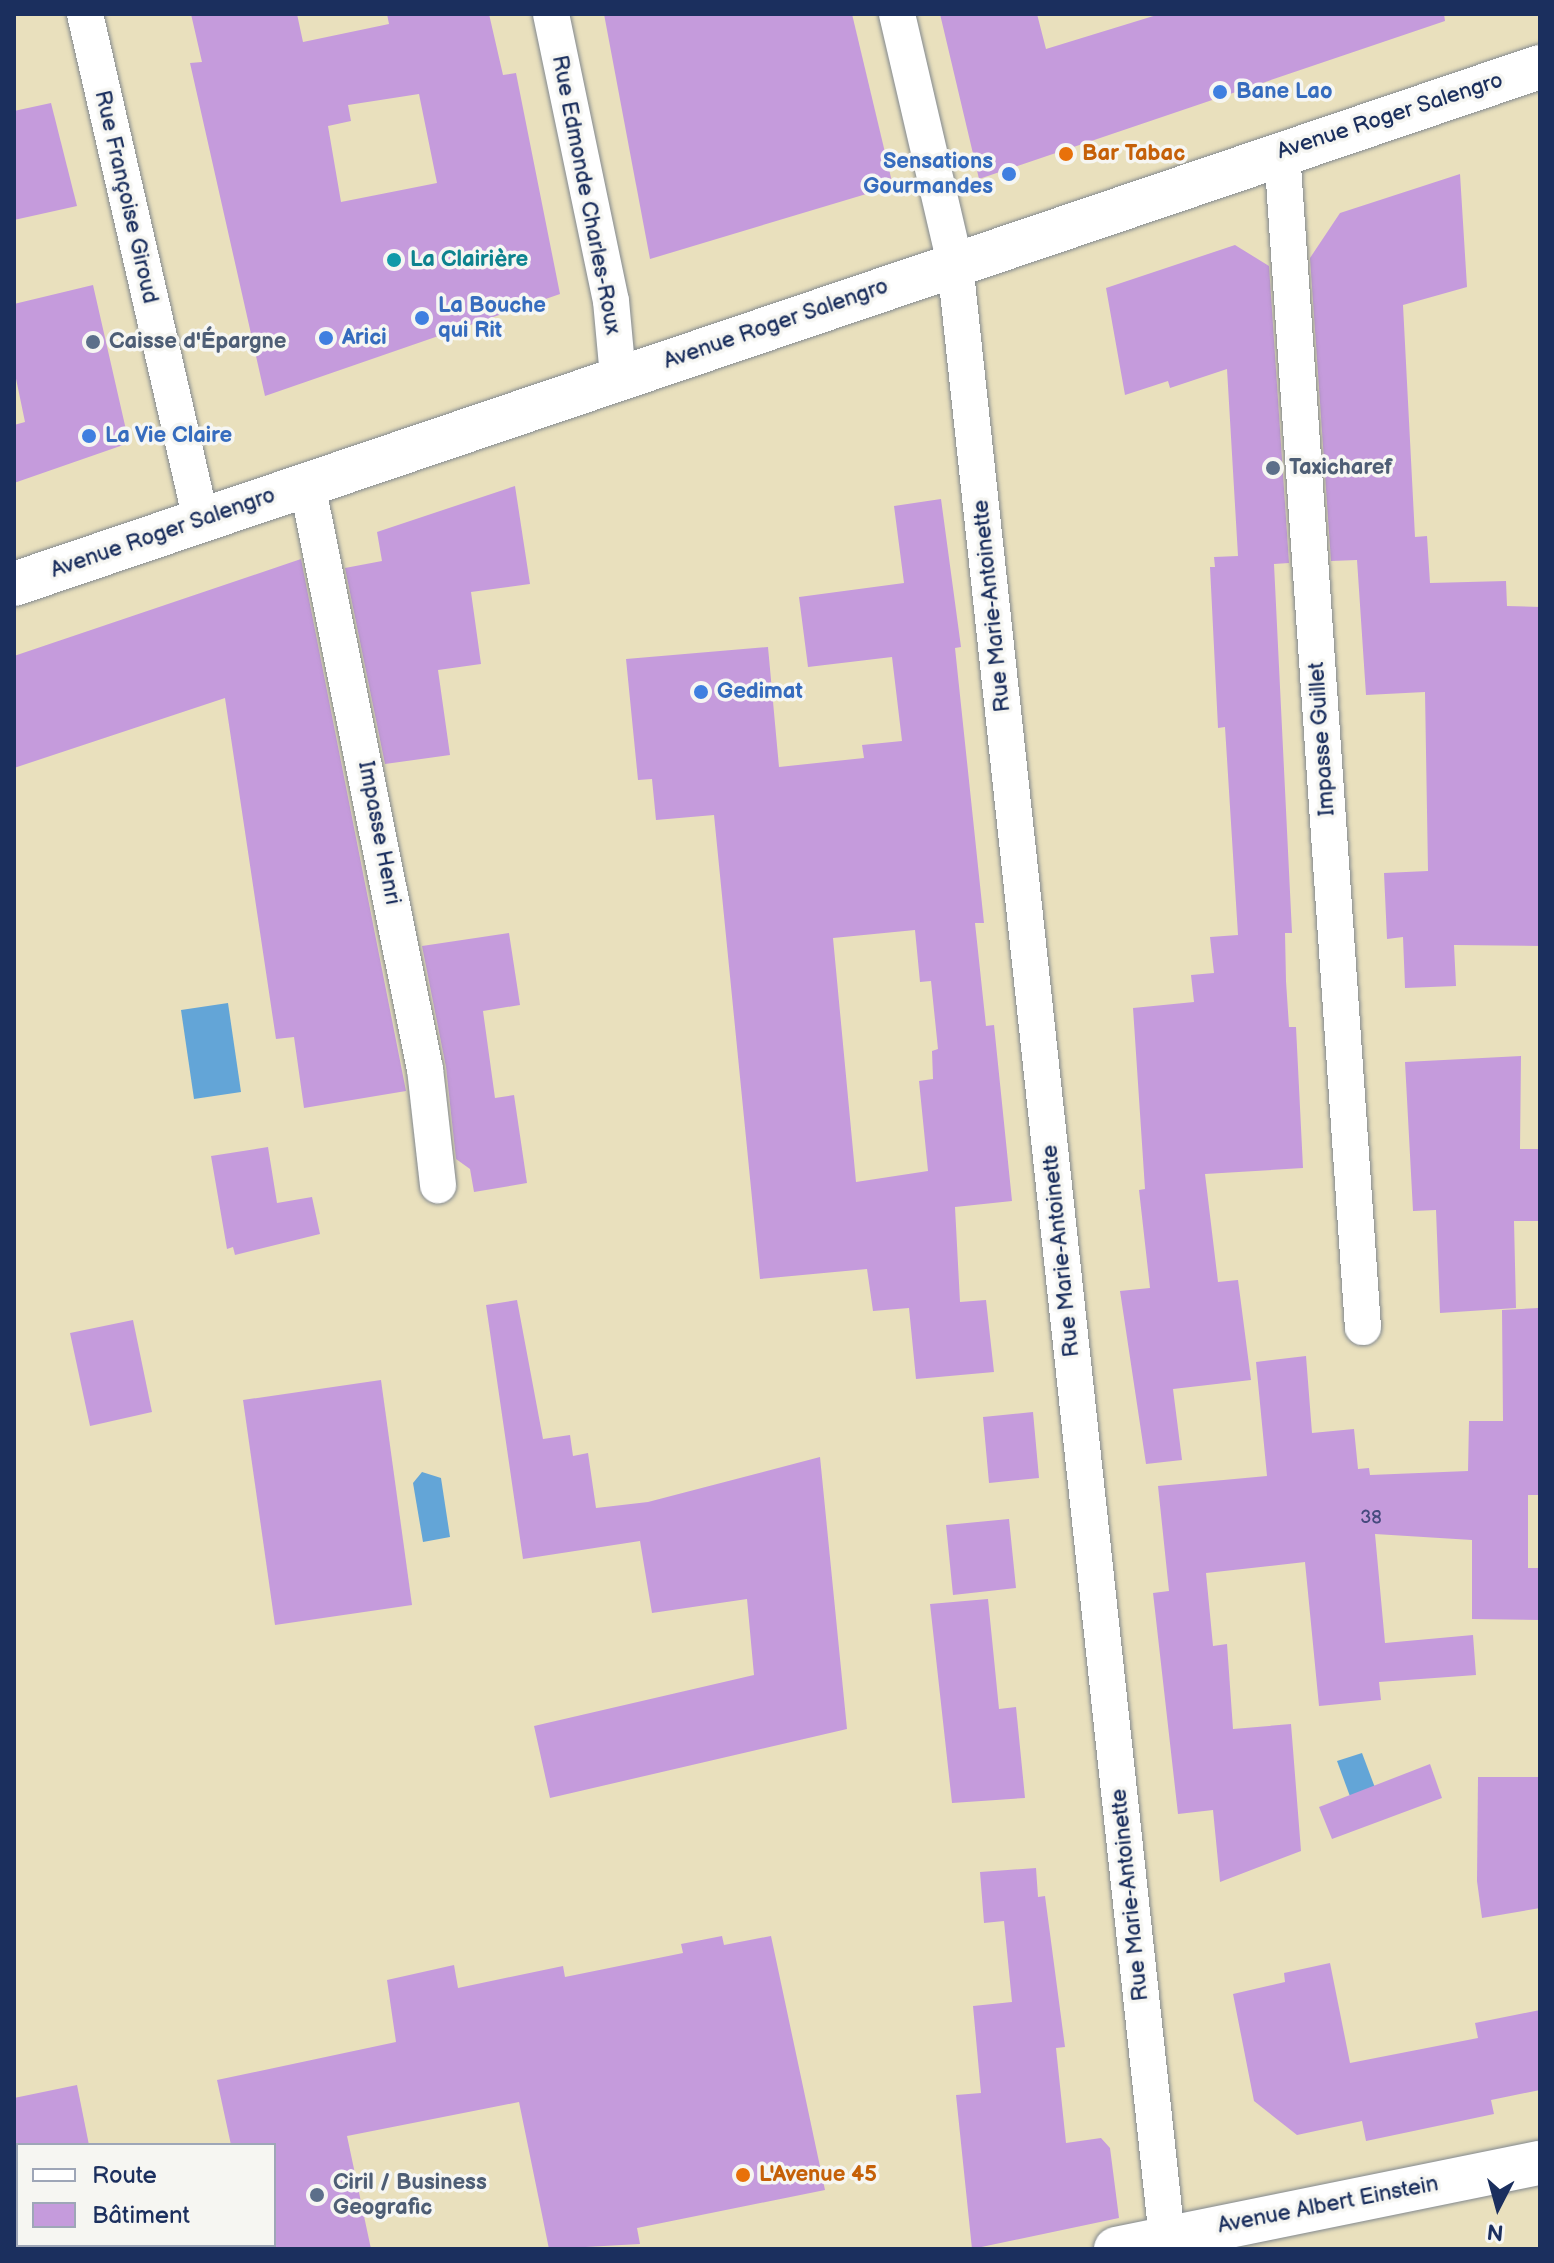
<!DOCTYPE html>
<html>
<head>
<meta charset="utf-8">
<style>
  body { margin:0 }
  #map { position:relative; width:1554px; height:2263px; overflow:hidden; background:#e9e0bd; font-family:"Balsamiq Sans",sans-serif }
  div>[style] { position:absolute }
  .water>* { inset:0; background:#63a5d7 }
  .building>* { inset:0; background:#c59bdc }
  .roads { filter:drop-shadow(0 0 2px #82888e) drop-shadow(0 0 2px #82888e) }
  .minor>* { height:36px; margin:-18px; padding:0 18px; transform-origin:18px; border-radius:18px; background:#fff }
  .tertiary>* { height:44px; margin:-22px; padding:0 22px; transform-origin:22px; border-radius:22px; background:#fff }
  .secondary>* { height:44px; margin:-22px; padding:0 22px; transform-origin:22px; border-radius:22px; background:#fff }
  .dots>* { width:22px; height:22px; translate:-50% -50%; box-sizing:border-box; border:4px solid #f6f6f2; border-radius:50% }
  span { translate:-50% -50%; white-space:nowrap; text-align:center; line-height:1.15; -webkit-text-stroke:7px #f6f6f2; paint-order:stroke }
  .number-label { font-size:18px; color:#464a7e }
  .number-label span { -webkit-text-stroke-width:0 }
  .shop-label { font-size:22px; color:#366cbe; font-weight:700 }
  .left { translate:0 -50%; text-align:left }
  .right { translate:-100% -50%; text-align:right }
  .street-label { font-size:22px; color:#1b2f5e }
  .food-label { font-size:22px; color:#c56008; font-weight:700 }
  .culture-label { font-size:22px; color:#0d838f; font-weight:700 }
  .service-label { font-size:22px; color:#4e5e75; font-weight:700 }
  .frame { position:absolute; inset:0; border:16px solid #1b2f5e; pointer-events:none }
  .legend { position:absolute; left:16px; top:2143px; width:260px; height:104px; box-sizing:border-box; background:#f6f6f2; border:2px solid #9ea6b7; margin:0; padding:10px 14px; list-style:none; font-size:24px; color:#1b2f5e }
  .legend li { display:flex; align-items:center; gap:16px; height:40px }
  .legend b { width:40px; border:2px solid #9ea6b7 }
  .north { position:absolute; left:1458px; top:2167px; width:80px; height:80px; -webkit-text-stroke:6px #f6f6f2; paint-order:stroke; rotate:186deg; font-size:22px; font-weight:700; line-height:32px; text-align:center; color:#1b2f5e }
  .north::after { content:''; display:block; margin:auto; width:28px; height:36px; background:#1b2f5e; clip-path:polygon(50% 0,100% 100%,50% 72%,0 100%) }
</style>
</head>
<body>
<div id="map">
  <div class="water">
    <div style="clip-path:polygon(228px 1003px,241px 1092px,194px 1099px,181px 1010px)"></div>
    <div style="clip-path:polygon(422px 1472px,441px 1478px,450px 1537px,423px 1542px,413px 1483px)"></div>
    <div style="clip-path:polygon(1362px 1753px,1380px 1801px,1355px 1810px,1337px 1761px)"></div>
  </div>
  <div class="building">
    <div style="clip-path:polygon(evenodd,191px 14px,297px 14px,303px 42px,389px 24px,387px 14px,489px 14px,503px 75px,516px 73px,560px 294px,265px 396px,190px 63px,202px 62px,191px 14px,419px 94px,437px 183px,341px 202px,328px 126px,351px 121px,348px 105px,419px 94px)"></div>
    <div style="clip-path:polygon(604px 14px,852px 14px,893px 186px,650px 259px)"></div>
    <div style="clip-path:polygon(940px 14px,1037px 14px,1046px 49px,1160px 14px,1444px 14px,1445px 21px,979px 179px)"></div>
    <div style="clip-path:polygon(51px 103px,77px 206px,14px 220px,14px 111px)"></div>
    <div style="clip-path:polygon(1460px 174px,1467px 287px,1403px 305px,1415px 537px,1427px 536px,1430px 583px,1506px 581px,1507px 606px,1540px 607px,1540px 946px,1454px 945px,1456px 986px,1405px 988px,1403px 937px,1387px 939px,1384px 873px,1428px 871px,1425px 692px,1366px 695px,1357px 560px,1331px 561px,1310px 258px,1340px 213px)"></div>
    <div style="clip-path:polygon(1235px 245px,1269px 266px,1289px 563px,1274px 564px,1292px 933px,1285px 933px,1286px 981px,1289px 1027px,1296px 1027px,1303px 1168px,1205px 1174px,1218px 1282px,1238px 1280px,1251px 1380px,1173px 1389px,1182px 1460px,1146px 1464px,1120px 1291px,1150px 1288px,1139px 1190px,1145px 1189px,1133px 1008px,1194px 1002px,1191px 975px,1214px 973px,1210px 937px,1238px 935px,1225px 727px,1218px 728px,1210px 567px,1215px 567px,1214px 557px,1238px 556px,1227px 369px,1170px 388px,1168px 381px,1125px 395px,1106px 288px)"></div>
    <div style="clip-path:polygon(93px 285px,129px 443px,14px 483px,14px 425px,25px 422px,14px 369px,14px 304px)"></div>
    <div style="clip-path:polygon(515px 486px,530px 584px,471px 592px,481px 664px,438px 670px,450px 755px,385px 764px,345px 568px,382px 561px,377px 532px)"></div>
    <div style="clip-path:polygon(evenodd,941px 499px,961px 647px,955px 648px,984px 923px,975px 923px,986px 1026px,994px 1025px,1012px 1201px,955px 1207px,960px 1302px,986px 1300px,994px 1372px,916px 1379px,909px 1308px,873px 1311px,867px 1269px,760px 1279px,714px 815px,656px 820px,652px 779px,638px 780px,626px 659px,768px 647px,779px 767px,864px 758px,862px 745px,902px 741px,892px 657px,808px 667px,799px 597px,904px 583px,894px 506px,941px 499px,915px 930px,920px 982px,931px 981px,938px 1049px,932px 1051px,933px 1079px,919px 1081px,928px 1171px,856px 1182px,833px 938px,915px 930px)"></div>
    <div style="clip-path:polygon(301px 559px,406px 1091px,304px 1108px,294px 1037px,276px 1039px,225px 698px,14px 768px,14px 656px)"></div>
    <div style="clip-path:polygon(509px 933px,520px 1005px,483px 1011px,495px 1098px,514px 1095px,527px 1183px,474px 1192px,470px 1169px,456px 1159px,446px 1067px,422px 946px)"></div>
    <div style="clip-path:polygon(1521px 1056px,1520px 1149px,1540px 1149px,1540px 1221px,1514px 1221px,1516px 1308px,1440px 1313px,1436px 1210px,1413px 1211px,1405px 1062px)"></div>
    <div style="clip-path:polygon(268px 1147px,277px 1203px,312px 1197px,320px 1234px,235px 1255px,233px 1247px,227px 1249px,211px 1156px)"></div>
    <div style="clip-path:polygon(517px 1300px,543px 1439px,570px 1435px,573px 1456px,588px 1453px,596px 1508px,648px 1502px,820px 1457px,847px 1729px,550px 1798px,534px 1726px,754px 1675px,747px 1599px,652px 1613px,640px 1541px,523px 1559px,486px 1305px)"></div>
    <div style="clip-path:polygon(1538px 1308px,1540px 1495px,1528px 1495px,1528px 1568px,1540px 1568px,1540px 1620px,1472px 1619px,1472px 1540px,1375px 1534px,1385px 1643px,1473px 1635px,1476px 1675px,1379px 1682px,1381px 1700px,1319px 1706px,1305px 1562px,1206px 1573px,1213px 1646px,1227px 1644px,1233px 1729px,1291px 1724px,1301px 1851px,1220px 1882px,1213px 1810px,1178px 1814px,1153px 1593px,1169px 1591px,1158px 1486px,1267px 1476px,1256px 1362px,1306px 1356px,1312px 1433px,1354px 1429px,1358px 1469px,1369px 1468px,1370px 1475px,1468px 1471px,1469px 1421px,1503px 1421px,1502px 1310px)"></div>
    <div style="clip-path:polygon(133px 1320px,152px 1412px,90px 1426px,70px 1333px)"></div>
    <div style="clip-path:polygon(381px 1380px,412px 1605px,275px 1625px,243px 1400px)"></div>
    <div style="clip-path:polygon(1033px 1412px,1039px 1478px,989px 1483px,983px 1417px)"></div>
    <div style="clip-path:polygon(1009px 1519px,1016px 1588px,953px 1595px,946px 1525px)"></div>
    <div style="clip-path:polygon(988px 1599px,999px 1709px,1016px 1707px,1025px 1798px,952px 1803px,930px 1604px)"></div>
    <div style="clip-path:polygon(1430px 1764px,1442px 1798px,1332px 1839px,1319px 1807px)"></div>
    <div style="clip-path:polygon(1478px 1777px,1540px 1777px,1540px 1908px,1482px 1918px,1477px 1881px)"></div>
    <div style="clip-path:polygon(1036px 1868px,1038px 1897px,1045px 1896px,1065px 2047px,1056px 2048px,1066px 2143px,1101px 2138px,1110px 2148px,1119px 2218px,972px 2249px,956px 2095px,981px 2093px,973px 2006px,1012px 2002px,1004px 1921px,984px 1923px,980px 1872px)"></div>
    <div style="clip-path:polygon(722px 1936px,724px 1945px,771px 1936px,825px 2190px,637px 2228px,640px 2244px,549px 2249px,519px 2102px,347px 2136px,371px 2249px,274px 2249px,274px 2145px,231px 2145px,217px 2080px,396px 2042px,387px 1980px,454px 1965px,458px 1988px,563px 1966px,565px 1977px,683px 1953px,681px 1944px)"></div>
    <div style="clip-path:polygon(1330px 1963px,1350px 2063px,1478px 2038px,1475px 2023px,1540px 2010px,1540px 2090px,1491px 2100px,1494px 2114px,1366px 2141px,1362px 2121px,1297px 2135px,1254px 2101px,1233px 1994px,1285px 1982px,1284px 1973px)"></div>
    <div style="clip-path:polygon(77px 2085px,89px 2145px,14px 2145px,14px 2098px)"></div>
  </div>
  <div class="roads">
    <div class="minor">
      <div style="left:85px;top:14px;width:519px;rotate:77.09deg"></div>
      <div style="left:551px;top:14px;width:293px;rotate:78.2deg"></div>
      <div style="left:611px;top:301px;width:76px;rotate:84.7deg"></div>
      <div style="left:897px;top:14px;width:257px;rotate:76.9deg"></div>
      <div style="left:955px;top:264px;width:1984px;rotate:83.87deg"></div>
      <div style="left:1282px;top:152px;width:1178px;rotate:86.06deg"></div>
      <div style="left:307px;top:484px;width:597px;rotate:78.6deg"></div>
      <div style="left:425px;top:1069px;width:117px;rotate:83.6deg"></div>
    </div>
    <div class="tertiary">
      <div style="left:1116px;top:2249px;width:433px;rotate:-11.5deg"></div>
    </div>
    <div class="secondary">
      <div style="left:14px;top:584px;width:1611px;rotate:-18.72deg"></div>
    </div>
  </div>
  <div class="dots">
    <div style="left:1220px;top:92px;background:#3f7fe0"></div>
    <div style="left:1066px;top:154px;background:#e8710a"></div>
    <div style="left:1009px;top:174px;background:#3f7fe0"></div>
    <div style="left:394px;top:260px;background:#0f9aa8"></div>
    <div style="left:422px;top:318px;background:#3f7fe0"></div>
    <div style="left:326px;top:338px;background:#3f7fe0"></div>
    <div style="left:93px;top:342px;background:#5c6f8a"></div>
    <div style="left:89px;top:436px;background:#3f7fe0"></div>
    <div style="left:1273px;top:468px;background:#5c6f8a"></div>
    <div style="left:701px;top:692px;background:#3f7fe0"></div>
    <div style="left:743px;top:2175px;background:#e8710a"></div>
    <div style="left:317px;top:2195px;background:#5c6f8a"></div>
  </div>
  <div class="number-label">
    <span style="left:1371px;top:1518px">38</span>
  </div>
  <div class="shop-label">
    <span class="left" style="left:1236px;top:92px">Bane Lao</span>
    <span class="right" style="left:993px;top:174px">Sensations<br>Gourmandes</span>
    <span class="left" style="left:438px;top:318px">La Bouche<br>qui Rit</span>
    <span class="left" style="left:342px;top:338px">Arici</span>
    <span class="left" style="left:105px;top:436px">La Vie Claire</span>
    <span class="left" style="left:717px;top:692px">Gedimat</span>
  </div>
  <div class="street-label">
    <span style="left:1390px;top:116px;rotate:-18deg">Avenue Roger Salengro</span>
    <span style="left:586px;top:195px;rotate:79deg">Rue Edmonde Charles-Roux</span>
    <span style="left:126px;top:197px;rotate:77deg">Rue Françoise Giroud</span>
    <span style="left:776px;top:324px;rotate:-19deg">Avenue Roger Salengro</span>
    <span style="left:163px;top:533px;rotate:-19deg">Avenue Roger Salengro</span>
    <span style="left:992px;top:606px;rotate:-96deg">Rue Marie-Antoinette</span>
    <span style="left:1322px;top:739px;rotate:-94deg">Impasse Guillet</span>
    <span style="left:379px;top:833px;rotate:79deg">Impasse Henri</span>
    <span style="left:1061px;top:1251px;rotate:-96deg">Rue Marie-Antoinette</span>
    <span style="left:1130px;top:1895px;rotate:-96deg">Rue Marie-Antoinette</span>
    <span style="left:1328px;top:2205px;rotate:-11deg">Avenue Albert Einstein</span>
  </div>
  <div class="food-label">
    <span class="left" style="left:1082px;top:154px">Bar Tabac</span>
    <span class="left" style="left:759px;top:2175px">L'Avenue 45</span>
  </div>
  <div class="culture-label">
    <span class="left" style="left:410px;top:260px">La Clairière</span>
  </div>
  <div class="service-label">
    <span class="left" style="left:109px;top:342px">Caisse d'Épargne</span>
    <span class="left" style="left:1289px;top:468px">Taxicharef</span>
    <span class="left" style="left:333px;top:2195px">Ciril / Business<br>Geografic</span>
  </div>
  <div class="frame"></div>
  <ul class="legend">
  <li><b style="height:10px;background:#fff"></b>Route</li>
  <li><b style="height:22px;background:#c59bdc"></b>Bâtiment</li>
  </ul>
  <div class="north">N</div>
</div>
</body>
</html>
